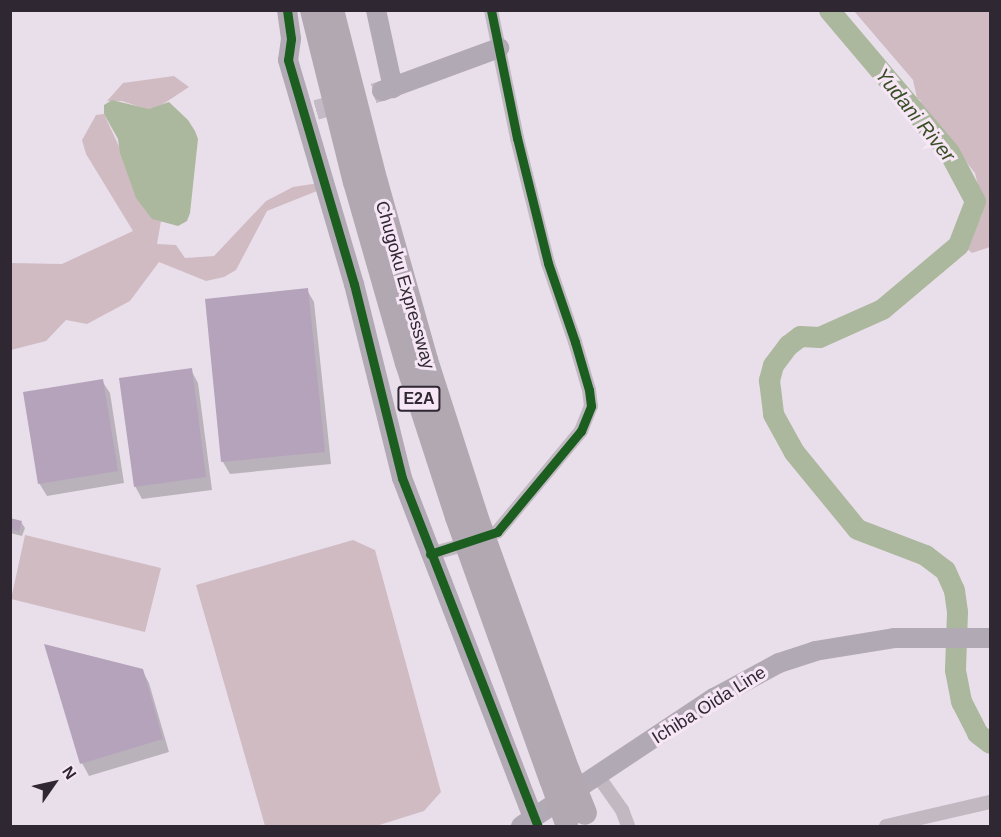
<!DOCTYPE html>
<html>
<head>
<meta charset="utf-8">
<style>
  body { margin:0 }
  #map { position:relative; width:1001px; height:837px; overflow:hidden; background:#e9dfea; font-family:Helvetica,sans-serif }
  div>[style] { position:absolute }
  .green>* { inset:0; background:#d0bbc3 }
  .water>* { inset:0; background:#acb89e }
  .shadow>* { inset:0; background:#0003 }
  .river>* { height:21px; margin:-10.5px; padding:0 10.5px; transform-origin:10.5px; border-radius:10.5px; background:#acb89e }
  .building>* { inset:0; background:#b5a3bb }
  .secondary-tunnel>* { height:20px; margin-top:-10px; transform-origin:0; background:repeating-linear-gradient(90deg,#c4bac5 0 20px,transparent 0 30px) }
  .street>* { height:14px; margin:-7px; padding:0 7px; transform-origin:7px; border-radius:7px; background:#c1b8c2 }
  .secondary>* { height:20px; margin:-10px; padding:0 10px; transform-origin:10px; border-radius:10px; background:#b1a9b3 }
  .highway>* { height:24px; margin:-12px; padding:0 12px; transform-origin:12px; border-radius:12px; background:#b1a8b2 }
  .highway-bridge>* { height:24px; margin:-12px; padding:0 12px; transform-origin:12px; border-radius:12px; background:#b1a8b2 }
  .cycleway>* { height:9px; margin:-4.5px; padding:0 4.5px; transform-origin:4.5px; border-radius:4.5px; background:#1b5e20 }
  span { translate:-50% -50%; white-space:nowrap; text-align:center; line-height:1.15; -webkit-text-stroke:6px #f6e6f6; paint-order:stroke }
  .shield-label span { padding:2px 4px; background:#f6e6f6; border:2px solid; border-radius:4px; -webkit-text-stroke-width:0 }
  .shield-label { font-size:16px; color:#2f2732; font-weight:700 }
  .street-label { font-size:18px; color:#2f2732 }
  .water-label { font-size:20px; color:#374e23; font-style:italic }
  .frame { position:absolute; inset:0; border:12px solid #2f2732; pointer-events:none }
  .north { position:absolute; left:24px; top:753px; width:60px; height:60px; -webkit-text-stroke:4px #f6e6f6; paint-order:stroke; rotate:56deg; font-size:16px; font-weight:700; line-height:24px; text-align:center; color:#2f2732 }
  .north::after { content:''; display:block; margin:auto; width:21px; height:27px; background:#2f2732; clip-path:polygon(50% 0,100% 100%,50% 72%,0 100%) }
</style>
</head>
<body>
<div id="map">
  <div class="green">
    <div style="clip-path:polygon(854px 11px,990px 11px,990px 247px,972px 253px,966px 248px,982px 214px,982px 202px,975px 173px,919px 103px,921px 101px,917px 98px,913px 80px)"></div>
    <div style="clip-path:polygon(174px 76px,189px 87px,157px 108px,149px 110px,122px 101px,107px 101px,123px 83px)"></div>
    <div style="clip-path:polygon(104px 114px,152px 218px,161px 221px,157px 244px,176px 245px,185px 258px,214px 256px,266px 201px,293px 187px,319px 183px,322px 189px,267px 211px,236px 270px,224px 277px,206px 281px,159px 262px,130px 301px,87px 324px,66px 320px,46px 341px,11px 350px,11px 263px,62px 264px,133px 231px,86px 154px,82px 140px,96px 115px)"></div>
    <div style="clip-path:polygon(25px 535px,161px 568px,145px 632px,11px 599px)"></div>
    <div style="clip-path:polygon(353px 540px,375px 550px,441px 792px,424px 811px,376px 826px,265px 826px,196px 585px)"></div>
  </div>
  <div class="water">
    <div style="clip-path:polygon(112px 100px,149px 109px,169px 102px,188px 120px,195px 131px,198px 139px,190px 213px,187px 221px,178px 226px,152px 219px,136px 198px,120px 153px,118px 139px,104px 114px,104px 105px)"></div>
  </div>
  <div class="shadow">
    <div style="clip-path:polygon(307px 290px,314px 302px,331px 464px,230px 474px,223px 462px)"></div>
    <div style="clip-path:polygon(191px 370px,198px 383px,212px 490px,142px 499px,135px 486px)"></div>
    <div style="clip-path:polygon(102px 381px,110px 393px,124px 483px,47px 496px,39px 483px)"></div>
    <div style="clip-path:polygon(10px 519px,21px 522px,25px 528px,22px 536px,10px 533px)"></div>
    <div style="clip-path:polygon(142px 670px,149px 683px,169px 752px,89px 776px,82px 763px)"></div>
  </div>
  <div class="river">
    <div style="left:829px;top:10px;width:186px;rotate:49.8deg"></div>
    <div style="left:949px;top:152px;width:55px;rotate:62deg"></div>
    <div style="left:975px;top:201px;width:47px;rotate:111.1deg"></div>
    <div style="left:958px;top:245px;width:99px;rotate:139.9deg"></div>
    <div style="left:882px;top:309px;width:69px;rotate:156deg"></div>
    <div style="left:819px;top:337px;width:19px;rotate:-177deg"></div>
    <div style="left:800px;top:336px;width:15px;rotate:143deg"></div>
    <div style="left:788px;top:345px;width:25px;rotate:127deg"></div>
    <div style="left:773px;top:365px;width:16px;rotate:105deg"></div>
    <div style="left:769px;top:380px;width:34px;rotate:83deg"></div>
    <div style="left:773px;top:414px;width:43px;rotate:61.1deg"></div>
    <div style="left:794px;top:452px;width:99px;rotate:50.7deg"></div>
    <div style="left:857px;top:529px;width:73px;rotate:20.9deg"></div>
    <div style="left:925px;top:555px;width:25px;rotate:37deg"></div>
    <div style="left:945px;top:570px;width:22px;rotate:66deg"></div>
    <div style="left:954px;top:590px;width:22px;rotate:82deg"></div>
    <div style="left:957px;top:612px;width:58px;rotate:92deg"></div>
    <div style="left:955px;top:670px;width:32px;rotate:79deg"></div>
    <div style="left:961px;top:701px;width:36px;rotate:63deg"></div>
    <div style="left:977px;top:733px;width:16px;rotate:38deg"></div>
  </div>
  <div class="building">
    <div style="clip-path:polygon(308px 288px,325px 452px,221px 462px,205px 299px)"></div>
    <div style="clip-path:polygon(192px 368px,206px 477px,134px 487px,119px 378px)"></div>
    <div style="clip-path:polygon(103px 379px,118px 471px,38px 484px,23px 392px)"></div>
    <div style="clip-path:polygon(10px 518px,22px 521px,19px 531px,10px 529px)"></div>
    <div style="clip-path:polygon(44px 644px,143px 669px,163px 739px,80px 764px)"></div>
  </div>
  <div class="secondary-tunnel">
    <div style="left:316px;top:110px;width:69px;rotate:-16.1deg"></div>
  </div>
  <div class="street">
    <div style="left:491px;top:10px;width:131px;rotate:78.5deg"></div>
    <div style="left:517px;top:138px;width:129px;rotate:76.1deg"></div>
    <div style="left:548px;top:263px;width:83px;rotate:71.1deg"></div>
    <div style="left:575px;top:342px;width:50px;rotate:73.7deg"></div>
    <div style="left:589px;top:390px;width:16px;rotate:83deg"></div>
    <div style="left:591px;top:406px;width:27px;rotate:112deg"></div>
    <div style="left:581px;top:431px;width:131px;rotate:129.7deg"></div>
    <div style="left:430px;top:554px;width:31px;rotate:-15deg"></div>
    <div style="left:598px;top:776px;width:42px;rotate:54.8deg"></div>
    <div style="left:622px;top:810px;width:17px;rotate:69deg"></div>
    <div style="left:886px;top:826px;width:107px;rotate:-13deg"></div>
  </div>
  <div class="secondary">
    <div style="left:287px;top:10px;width:29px;rotate:82deg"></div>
    <div style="left:291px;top:39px;width:21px;rotate:98deg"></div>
    <div style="left:288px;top:60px;width:234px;rotate:73.6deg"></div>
    <div style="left:354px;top:284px;width:200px;rotate:76.1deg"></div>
    <div style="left:402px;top:478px;width:364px;rotate:68.9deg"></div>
    <div style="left:376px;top:10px;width:80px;rotate:77.7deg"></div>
    <div style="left:382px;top:91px;width:125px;rotate:-20.2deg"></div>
    <div style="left:521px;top:826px;width:232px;rotate:-33.6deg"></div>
    <div style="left:714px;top:698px;width:74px;rotate:-28.3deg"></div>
    <div style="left:779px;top:663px;width:38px;rotate:-18deg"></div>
    <div style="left:815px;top:651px;width:80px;rotate:-9.3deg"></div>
    <div style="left:894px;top:638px;width:96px"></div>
  </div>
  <div class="highway">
    <div style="left:312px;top:10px;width:177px;rotate:76deg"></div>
    <div style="left:355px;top:182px;width:188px;rotate:74deg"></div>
    <div style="left:407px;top:363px;width:162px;rotate:72deg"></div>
    <div style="left:457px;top:517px;width:278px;rotate:70.3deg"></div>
    <div style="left:332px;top:10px;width:178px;rotate:75.7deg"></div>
    <div style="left:376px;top:182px;width:185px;rotate:74.3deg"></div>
    <div style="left:426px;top:360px;width:161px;rotate:72.2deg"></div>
    <div style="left:475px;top:513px;width:274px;rotate:70.2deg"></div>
  </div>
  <div class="highway-bridge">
    <div style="left:568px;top:771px;width:45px;rotate:68deg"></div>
    <div style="left:551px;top:779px;width:45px;rotate:70.3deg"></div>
  </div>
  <div class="cycleway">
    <div style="left:287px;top:10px;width:29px;rotate:82deg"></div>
    <div style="left:291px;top:39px;width:21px;rotate:98deg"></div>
    <div style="left:288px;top:60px;width:234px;rotate:73.6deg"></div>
    <div style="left:354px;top:284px;width:200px;rotate:76.1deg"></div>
    <div style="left:402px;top:478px;width:374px;rotate:68.7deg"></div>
    <div style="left:430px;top:554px;width:71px;rotate:-18.2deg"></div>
    <div style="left:497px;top:532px;width:131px;rotate:-50.3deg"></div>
    <div style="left:581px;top:431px;width:27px;rotate:-68deg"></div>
    <div style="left:591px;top:406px;width:16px;rotate:-97deg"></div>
    <div style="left:589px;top:390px;width:50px;rotate:-106.3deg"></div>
    <div style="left:575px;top:342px;width:83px;rotate:-108.9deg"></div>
    <div style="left:548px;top:263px;width:129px;rotate:-103.9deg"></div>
    <div style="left:517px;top:138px;width:131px;rotate:-101.5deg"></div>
  </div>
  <div class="shield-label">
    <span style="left:419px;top:399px">E2A</span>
  </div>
  <div class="street-label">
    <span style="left:405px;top:285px;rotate:74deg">Chugoku Expressway</span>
    <span style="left:709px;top:705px;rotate:-32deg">Ichiba Oida Line</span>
  </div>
  <div class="water-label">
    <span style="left:915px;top:115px;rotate:51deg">Yudani River</span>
  </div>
  <div class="frame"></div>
  <div class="north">N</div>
</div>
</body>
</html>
